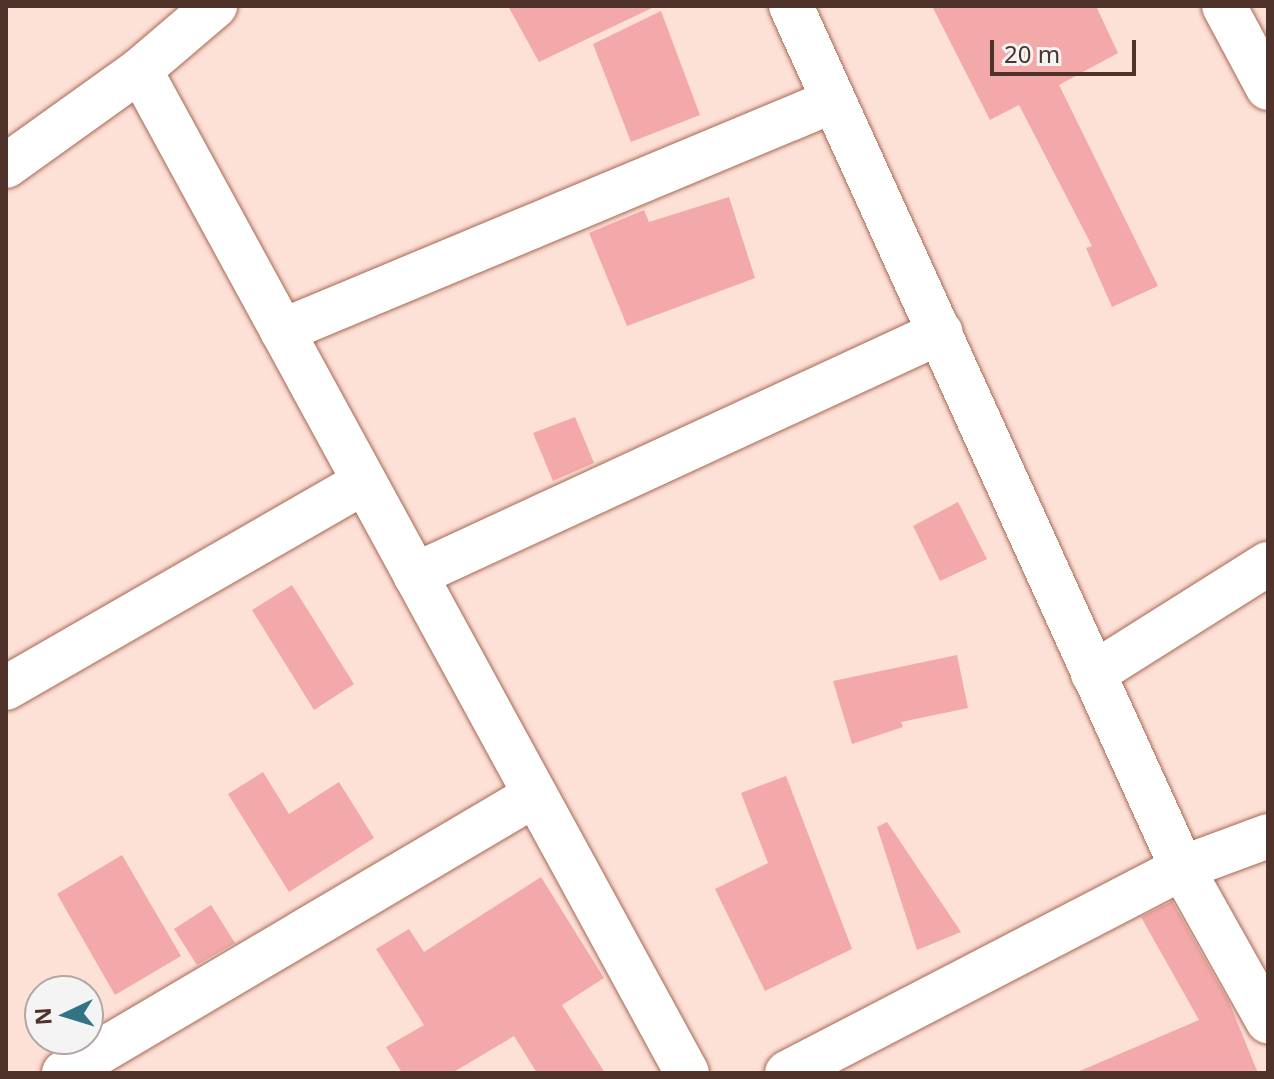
<!DOCTYPE html>
<html>
<head>
<meta charset="utf-8">
<style>
  body { margin:0 }
  #map { position:relative; width:1274px; height:1079px; overflow:hidden; background:#fde0d6; font-family:"Noto Sans",sans-serif }
  div>[style] { position:absolute }
  .building>* { inset:0; background:#f3a9a9 }
  .roads { filter:drop-shadow(0 0 2px #a76853) drop-shadow(0 0 2px #a76853) }
  .minor>* { height:44px; margin:-22px; padding:0 22px; transform-origin:22px; border-radius:22px; background:#fff }
  span { translate:-50% -50%; white-space:nowrap; text-align:center; line-height:1.15; -webkit-text-stroke:6px #f4f4f4; paint-order:stroke }
  .frame { position:absolute; inset:0; border:8px solid #4f332a; pointer-events:none }
  .north { position:absolute; left:24px; top:975px; width:80px; height:80px; box-sizing:border-box; background:#f4f4f4; border:2px solid #b2a7a3; border-radius:50%; rotate:266deg; font-size:22px; font-weight:700; line-height:32px; text-align:center; color:#4f332a }
  .north::after { content:''; display:block; margin:auto; width:28px; height:36px; background:#327486; clip-path:polygon(50% 0,100% 100%,50% 72%,0 100%) }
  .scale { position:absolute; left:990px; top:40px; width:146px; height:36px; box-sizing:border-box; border:4px solid #4f332a; border-top:0; padding-left:10px; font-size:24px; line-height:28px; white-space:nowrap; color:#4f332a; -webkit-text-stroke:6px #f4f4f4; paint-order:stroke }
</style>
</head>
<body>
<div id="map">
  <div class="building">
    <div style="clip-path:polygon(508px 6px,656px 6px,539px 62px)"></div>
    <div style="clip-path:polygon(932px 6px,1096px 6px,1118px 53px,1059px 85px,1158px 286px,1112px 307px,1086px 248px,1092px 246px,1019px 105px,990px 120px)"></div>
    <div style="clip-path:polygon(661px 11px,700px 115px,631px 142px,593px 44px)"></div>
    <div style="clip-path:polygon(729px 197px,755px 278px,627px 326px,589px 233px,644px 210px,649px 222px)"></div>
    <div style="clip-path:polygon(575px 417px,594px 463px,553px 481px,533px 433px)"></div>
    <div style="clip-path:polygon(958px 502px,987px 559px,940px 581px,913px 526px)"></div>
    <div style="clip-path:polygon(292px 585px,354px 684px,314px 710px,252px 610px)"></div>
    <div style="clip-path:polygon(957px 655px,968px 708px,901px 722px,903px 727px,852px 744px,833px 681px)"></div>
    <div style="clip-path:polygon(263px 772px,289px 814px,339px 782px,374px 838px,289px 892px,228px 794px)"></div>
    <div style="clip-path:polygon(786px 776px,852px 949px,765px 991px,715px 889px,768px 863px,741px 793px)"></div>
    <div style="clip-path:polygon(887px 822px,961px 932px,917px 950px,877px 827px)"></div>
    <div style="clip-path:polygon(122px 855px,181px 956px,115px 995px,57px 894px)"></div>
    <div style="clip-path:polygon(541px 877px,604px 978px,562px 1005px,605px 1073px,537px 1073px,514px 1036px,452px 1073px,402px 1073px,386px 1047px,424px 1025px,376px 949px,409px 929px,424px 952px)"></div>
    <div style="clip-path:polygon(1172px 901px,1229px 1002px,1258px 1073px,1075px 1073px,1199px 1020px,1141px 917px)"></div>
    <div style="clip-path:polygon(211px 905px,235px 943px,197px 965px,174px 929px)"></div>
  </div>
  <div class="roads">
    <div class="minor">
      <div style="left:791px;top:6px;width:947px;rotate:65.6deg"></div>
      <div style="left:1182px;top:868px;width:176px;rotate:60.7deg"></div>
      <div style="left:1224px;top:6px;width:93px;rotate:61.8deg"></div>
      <div style="left:140px;top:70px;width:1142px;rotate:61.39deg"></div>
      <div style="left:6px;top:166px;width:165px;rotate:-35.6deg"></div>
      <div style="left:140px;top:70px;width:99px;rotate:-40.5deg"></div>
      <div style="left:282px;top:331px;width:597px;rotate:-22.66deg"></div>
      <div style="left:415px;top:575px;width:579px;rotate:-24.8deg"></div>
      <div style="left:1093px;top:674px;width:207px;rotate:-32.2deg"></div>
      <div style="left:6px;top:688px;width:413px;rotate:-29.9deg"></div>
      <div style="left:64px;top:1073px;width:547px;rotate:-30.55deg"></div>
      <div style="left:787px;top:1073px;width:445px;rotate:-27.4deg"></div>
      <div style="left:1182px;top:868px;width:92px;rotate:-20.4deg"></div>
    </div>
  </div>
  <div class="frame"></div>
  <div class="north">N</div>
  <div class="scale">20 m</div>
</div>
</body>
</html>
